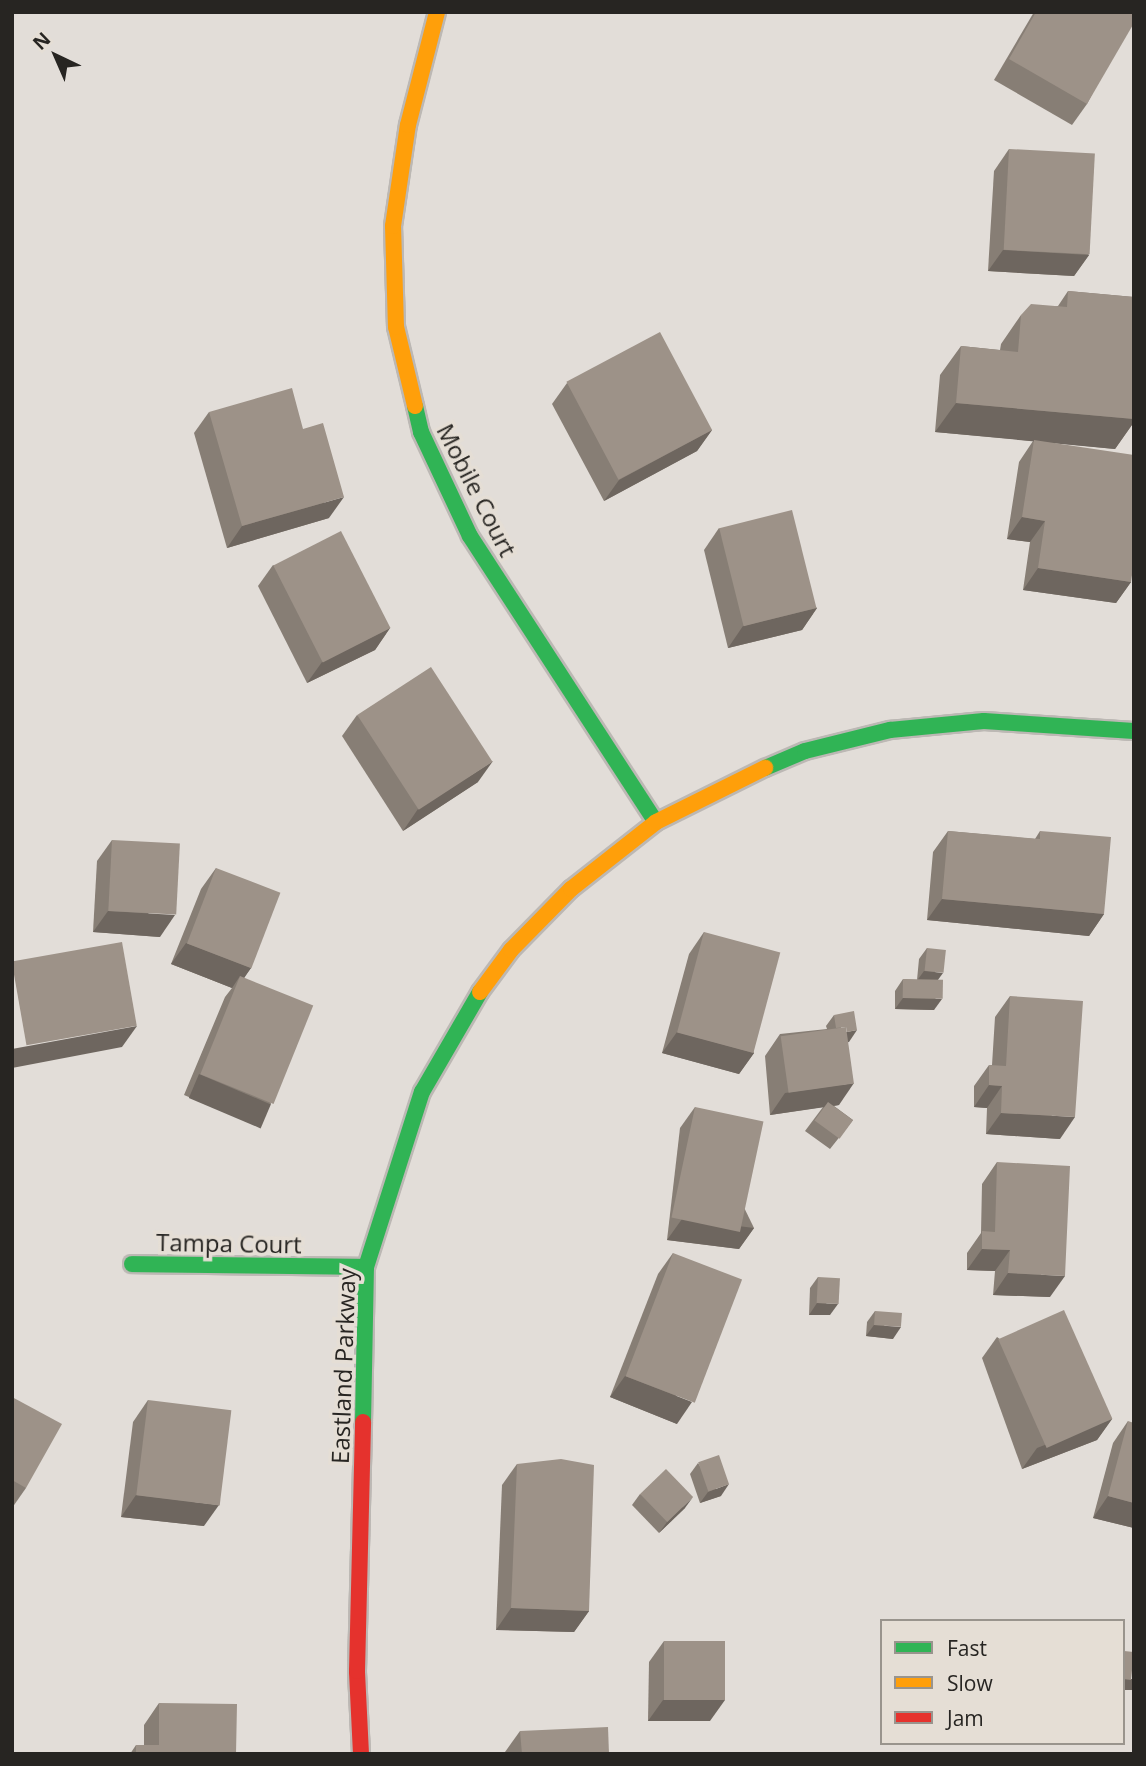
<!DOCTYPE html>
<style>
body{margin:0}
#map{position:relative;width:1146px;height:1766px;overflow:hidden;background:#e2ddd8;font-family:"Open Sans",sans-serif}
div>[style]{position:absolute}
.roads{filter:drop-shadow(2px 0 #bcb8b4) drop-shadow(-2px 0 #bcb8b4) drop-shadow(0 2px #bcb8b4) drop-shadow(0 -2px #bcb8b4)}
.fast>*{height:16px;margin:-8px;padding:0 8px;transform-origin:8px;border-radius:8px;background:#30b455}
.slow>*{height:16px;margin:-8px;padding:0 8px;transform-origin:8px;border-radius:8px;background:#ff9f0a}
.jam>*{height:16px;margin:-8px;padding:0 8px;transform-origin:8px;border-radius:8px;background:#e5322d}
.wall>*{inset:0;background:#877e75}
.shaded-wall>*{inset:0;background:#6e665f;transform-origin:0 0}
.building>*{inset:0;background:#9d9288;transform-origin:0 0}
span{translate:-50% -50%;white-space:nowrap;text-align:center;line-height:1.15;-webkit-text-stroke:7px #e5ded5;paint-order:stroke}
.street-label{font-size:24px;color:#272522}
.frame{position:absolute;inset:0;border:14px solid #272522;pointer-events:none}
.legend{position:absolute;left:880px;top:1619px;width:245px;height:126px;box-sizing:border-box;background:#e5ded5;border:2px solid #99948d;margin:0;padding:9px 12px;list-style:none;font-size:21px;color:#272522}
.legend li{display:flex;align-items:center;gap:14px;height:35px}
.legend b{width:35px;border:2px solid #99948d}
.north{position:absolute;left:21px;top:21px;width:70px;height:70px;-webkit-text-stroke:5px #e5ded5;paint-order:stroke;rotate:316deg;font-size:19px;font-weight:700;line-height:28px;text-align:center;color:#272522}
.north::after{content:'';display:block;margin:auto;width:24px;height:32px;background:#272522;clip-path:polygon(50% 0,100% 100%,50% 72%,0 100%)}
</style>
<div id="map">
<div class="roads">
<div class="fast">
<div style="left:415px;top:406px;width:27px;rotate:77deg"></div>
<div style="left:421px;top:432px;width:115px;rotate:64.8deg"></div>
<div style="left:470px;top:536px;width:341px;rotate:57deg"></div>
<div style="left:765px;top:768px;width:43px;rotate:-23deg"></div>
<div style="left:805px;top:751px;width:88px;rotate:-13.9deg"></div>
<div style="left:890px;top:730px;width:94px;rotate:-5.5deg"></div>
<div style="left:984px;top:721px;width:150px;rotate:3.8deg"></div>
<div style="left:132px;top:1264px;width:234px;rotate:0.7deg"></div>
<div style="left:363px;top:1422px;width:155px;rotate:-88.9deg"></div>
<div style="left:366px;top:1267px;width:184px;rotate:-72.3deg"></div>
<div style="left:422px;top:1092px;width:116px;rotate:-59.9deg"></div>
</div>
<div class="slow">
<div style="left:415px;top:406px;width:81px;rotate:-103.5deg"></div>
<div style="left:396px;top:327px;width:101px;rotate:-91.7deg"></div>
<div style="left:393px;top:226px;width:102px;rotate:-81.6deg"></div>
<div style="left:408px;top:125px;width:117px;rotate:-75.6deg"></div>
<div style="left:480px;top:992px;width:52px;rotate:-53.6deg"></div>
<div style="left:511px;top:950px;width:86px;rotate:-45.5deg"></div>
<div style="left:571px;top:889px;width:108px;rotate:-38.2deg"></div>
<div style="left:656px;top:822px;width:122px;rotate:-26.4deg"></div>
</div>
<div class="jam">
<div style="left:361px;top:1754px;width:83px;rotate:-92.8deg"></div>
<div style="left:357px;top:1671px;width:249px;rotate:-88.6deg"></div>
</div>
</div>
<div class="wall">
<div style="clip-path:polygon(1034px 12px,1134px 12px,1087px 104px,1072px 125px,994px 80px)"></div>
<div style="clip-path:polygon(1009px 149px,1089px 255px,1074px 276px,988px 271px,994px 171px)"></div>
<div style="clip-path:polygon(1068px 291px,1134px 297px,1134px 422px,1115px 449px,1055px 443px,1131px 582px,1116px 603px,1023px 590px,1030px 542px,1007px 539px,1019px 462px,1033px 441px,935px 432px,940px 375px,961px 346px,1000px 350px,1001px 344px,1021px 315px,1058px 306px)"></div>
<div style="clip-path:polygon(567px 383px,712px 430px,697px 451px,604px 501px,552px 404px)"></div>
<div style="clip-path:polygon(209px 412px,303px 429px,329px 518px,227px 548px,194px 433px)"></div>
<div style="clip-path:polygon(719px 528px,817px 608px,802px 630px,728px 648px,704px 550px)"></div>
<div style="clip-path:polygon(273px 565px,390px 628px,375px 650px,307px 683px,258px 586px)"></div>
<div style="clip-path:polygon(357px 715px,478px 782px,403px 831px,342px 736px)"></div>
<div style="clip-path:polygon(948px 831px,1035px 839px,1040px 831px,1104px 914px,1089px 936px,927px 920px,933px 852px)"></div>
<div style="clip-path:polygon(112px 840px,160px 937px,93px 932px,97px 861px)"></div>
<div style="clip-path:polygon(216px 868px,251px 968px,244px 977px,271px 1104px,256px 1125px,184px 1095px,225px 997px,232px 988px,171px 964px,201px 889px)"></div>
<div style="clip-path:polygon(704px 932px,754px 1053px,739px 1074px,662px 1053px,689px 954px)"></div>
<div style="clip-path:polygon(927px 948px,938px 980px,934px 1010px,895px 1009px,895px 991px,903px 979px,917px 980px,919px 959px)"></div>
<div style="clip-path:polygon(1010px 996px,1060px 1139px,986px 1134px,987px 1108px,974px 1107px,974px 1086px,989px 1065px,992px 1065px,995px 1017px)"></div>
<div style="clip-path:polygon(834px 1015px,849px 1042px,848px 1042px,839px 1105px,834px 1106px,853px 1120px,830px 1149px,805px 1131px,823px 1107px,770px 1115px,765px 1056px,780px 1034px,827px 1029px,826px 1026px)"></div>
<div style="clip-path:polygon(695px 1107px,754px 1228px,739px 1249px,667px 1240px,680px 1128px)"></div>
<div style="clip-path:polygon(997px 1162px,1050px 1297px,993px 1295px,995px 1271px,967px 1270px,967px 1253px,981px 1233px,982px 1184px)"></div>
<div style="clip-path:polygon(673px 1253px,677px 1424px,610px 1397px,658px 1274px)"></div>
<div style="clip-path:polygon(818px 1277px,830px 1315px,809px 1315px,810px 1288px)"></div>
<div style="clip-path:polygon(875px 1311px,893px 1339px,866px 1336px,867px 1322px)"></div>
<div style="clip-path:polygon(997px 1337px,1112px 1419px,1097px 1440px,1022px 1469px,982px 1358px)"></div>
<div style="clip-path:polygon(12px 1397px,26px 1488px,12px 1508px)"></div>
<div style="clip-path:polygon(148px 1400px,204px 1526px,121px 1517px,133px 1422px)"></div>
<div style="clip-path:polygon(1128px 1421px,1134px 1528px,1093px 1518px,1113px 1443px)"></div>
<div style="clip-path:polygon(698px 1463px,721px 1496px,700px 1503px,690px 1474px)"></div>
<div style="clip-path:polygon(517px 1464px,589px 1611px,574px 1632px,496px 1630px,502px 1485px)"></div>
<div style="clip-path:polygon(640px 1494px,685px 1508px,659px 1533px,632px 1505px)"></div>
<div style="clip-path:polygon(664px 1641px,710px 1721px,648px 1721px,649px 1662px)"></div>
<div style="clip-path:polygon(159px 1703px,236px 1754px,130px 1754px,136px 1745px,144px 1745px,144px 1725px)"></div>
<div style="clip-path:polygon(520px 1731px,609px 1754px,505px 1754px,505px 1752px)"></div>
</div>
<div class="shaded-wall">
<div style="clip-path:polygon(1003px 250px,1089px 255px,1074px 276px,988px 271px)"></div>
<div style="clip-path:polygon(956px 403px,1134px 419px,1134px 422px,1115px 449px,935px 432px)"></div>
<div style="clip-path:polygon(712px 430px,697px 451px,604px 501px,619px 480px)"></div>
<div style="clip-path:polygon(344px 497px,329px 518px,227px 548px,242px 526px)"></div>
<div style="clip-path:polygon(1022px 517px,1045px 521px,1030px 542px,1007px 539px)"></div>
<div style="clip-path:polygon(1038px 568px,1131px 582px,1116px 603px,1023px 590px)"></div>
<div style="clip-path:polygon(817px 608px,802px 630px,728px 648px,743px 626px)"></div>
<div style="clip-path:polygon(390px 628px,375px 650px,307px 683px,322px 662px)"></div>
<div style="clip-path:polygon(493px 761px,478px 782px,403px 831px,418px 809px)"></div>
<div style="clip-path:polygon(942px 899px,1104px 914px,1089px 936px,927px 920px)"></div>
<div style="clip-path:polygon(108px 911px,175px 915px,160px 937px,93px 932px)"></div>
<div style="clip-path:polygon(186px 943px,251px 968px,236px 990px,240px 976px,232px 988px,171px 964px)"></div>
<div style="clip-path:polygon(924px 971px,943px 973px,935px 984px,916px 982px)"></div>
<div style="clip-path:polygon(903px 998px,942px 999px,934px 1010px,895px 1009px)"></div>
<div style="clip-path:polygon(137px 1026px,122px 1047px,12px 1068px,12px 1049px)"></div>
<div style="clip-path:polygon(857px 1030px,849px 1042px,829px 1045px,837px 1034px)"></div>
<div style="clip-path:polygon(677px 1032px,754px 1053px,739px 1074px,662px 1053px)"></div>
<div style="left:199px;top:1074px;width:78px;height:26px;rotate:23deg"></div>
<div style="clip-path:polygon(854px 1083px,839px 1105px,770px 1115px,785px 1093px)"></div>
<div style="clip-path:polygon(989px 1085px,1002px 1086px,987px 1108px,974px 1107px)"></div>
<div style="clip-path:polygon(1001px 1113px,1075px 1117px,1060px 1139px,986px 1134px)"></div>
<div style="clip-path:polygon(682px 1219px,754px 1228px,739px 1249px,667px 1240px)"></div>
<div style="clip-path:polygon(982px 1249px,1010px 1250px,995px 1271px,967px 1270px)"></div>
<div style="clip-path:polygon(1008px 1273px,1065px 1276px,1050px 1297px,993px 1295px)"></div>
<div style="clip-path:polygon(817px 1303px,838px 1304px,830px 1315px,809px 1315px)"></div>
<div style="clip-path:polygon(874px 1325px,901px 1327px,893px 1339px,866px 1336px)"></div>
<div style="clip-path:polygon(625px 1376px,692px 1402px,677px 1424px,610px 1397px)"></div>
<div style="clip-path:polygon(1112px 1419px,1097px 1440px,1022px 1469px,1037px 1448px)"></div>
<div style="clip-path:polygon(729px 1484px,721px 1496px,700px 1503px,708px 1492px)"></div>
<div style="clip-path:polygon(136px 1495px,219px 1505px,204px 1526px,121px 1517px)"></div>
<div style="clip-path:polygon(1108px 1496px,1134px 1503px,1134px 1528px,1093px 1518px)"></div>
<div style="clip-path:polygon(693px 1497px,685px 1508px,659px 1533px,667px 1522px)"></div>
<div style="clip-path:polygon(511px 1608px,589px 1611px,574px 1632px,496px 1630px)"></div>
<div style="left:1123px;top:1679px;width:11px;height:11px"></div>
<div style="clip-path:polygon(663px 1700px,725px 1700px,710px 1721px,648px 1721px)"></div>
</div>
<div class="building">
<div style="clip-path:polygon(1036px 12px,1134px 12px,1134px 23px,1087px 104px,1009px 59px)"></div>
<div style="left:1009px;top:149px;width:86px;height:101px;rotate:3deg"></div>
<div style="clip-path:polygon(1068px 291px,1134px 297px,1134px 419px,956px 403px,961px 346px,1018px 352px,1021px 315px,1031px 304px,1067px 307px)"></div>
<div style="left:660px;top:332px;width:111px;height:106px;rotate:62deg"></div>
<div style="clip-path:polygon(292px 388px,303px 429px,323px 423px,344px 497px,242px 526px,209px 412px)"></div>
<div style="clip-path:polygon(1034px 440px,1134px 455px,1134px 561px,1131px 582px,1038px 568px,1045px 521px,1022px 517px)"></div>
<div style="left:792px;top:510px;width:101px;height:75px;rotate:76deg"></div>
<div style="left:341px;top:531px;width:109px;height:76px;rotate:63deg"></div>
<div style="left:431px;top:667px;width:113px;height:88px;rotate:57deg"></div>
<div style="clip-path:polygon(948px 831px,1040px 839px,1040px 831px,1111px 837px,1104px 914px,942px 899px)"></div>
<div style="left:112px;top:840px;width:68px;height:71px;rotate:3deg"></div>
<div style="left:216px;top:868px;width:69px;height:81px;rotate:21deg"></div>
<div style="left:704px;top:932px;width:79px;height:104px;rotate:15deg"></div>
<div style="left:122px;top:942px;width:85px;height:112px;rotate:80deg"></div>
<div style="left:927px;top:948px;width:19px;height:23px;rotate:6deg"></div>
<div style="left:240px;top:976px;width:79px;height:106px;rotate:22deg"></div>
<div style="left:903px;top:979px;width:40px;height:19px;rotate:1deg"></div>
<div style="clip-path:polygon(1010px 996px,1083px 1001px,1075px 1117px,1001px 1113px,1002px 1086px,989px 1085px,989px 1065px,1006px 1066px)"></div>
<div style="clip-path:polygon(854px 1011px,857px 1030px,847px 1032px,846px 1027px,836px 1028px,834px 1015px)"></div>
<div style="left:846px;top:1027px;width:57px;height:66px;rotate:82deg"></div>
<div style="left:828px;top:1102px;width:31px;height:23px;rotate:36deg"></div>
<div style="left:695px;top:1107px;width:70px;height:113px;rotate:12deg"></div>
<div style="clip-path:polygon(997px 1162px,1070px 1166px,1065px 1276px,1008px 1273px,1010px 1250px,982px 1249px,982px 1231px,995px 1232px)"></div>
<div style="left:673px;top:1253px;width:74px;height:132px;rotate:21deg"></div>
<div style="left:818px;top:1277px;width:22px;height:26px;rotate:3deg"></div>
<div style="left:1064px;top:1310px;width:119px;height:72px;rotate:66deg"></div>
<div style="left:875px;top:1311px;width:27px;height:14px;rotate:4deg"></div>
<div style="clip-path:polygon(12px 1397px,62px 1424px,26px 1488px,12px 1480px)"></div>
<div style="left:148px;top:1400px;width:84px;height:96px;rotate:7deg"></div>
<div style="clip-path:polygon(1128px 1421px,1134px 1423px,1134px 1503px,1108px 1496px)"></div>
<div style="left:719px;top:1455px;width:31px;height:22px;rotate:71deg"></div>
<div style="clip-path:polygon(561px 1459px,594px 1465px,589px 1611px,511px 1608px,517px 1464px)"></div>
<div style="left:666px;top:1469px;width:39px;height:36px;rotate:46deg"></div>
<div style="left:664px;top:1641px;width:61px;height:59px"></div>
<div style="left:1124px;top:1651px;width:10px;height:28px;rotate:6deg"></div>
<div style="clip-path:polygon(159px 1703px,237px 1704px,236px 1754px,136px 1754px,136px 1745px,159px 1745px)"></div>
<div style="clip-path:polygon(608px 1727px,609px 1754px,522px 1754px,520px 1731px)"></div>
</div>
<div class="street-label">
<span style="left:477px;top:490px;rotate:63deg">Mobile Court</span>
<span style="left:229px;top:1243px;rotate:1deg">Tampa Court</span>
<span style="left:343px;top:1366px;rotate:-88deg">Eastland Parkway</span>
</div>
<div class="frame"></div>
<ul class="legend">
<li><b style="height:9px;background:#30b455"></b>Fast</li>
<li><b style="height:9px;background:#ff9f0a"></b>Slow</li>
<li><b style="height:9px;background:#e5322d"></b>Jam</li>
</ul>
<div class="north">N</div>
</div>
